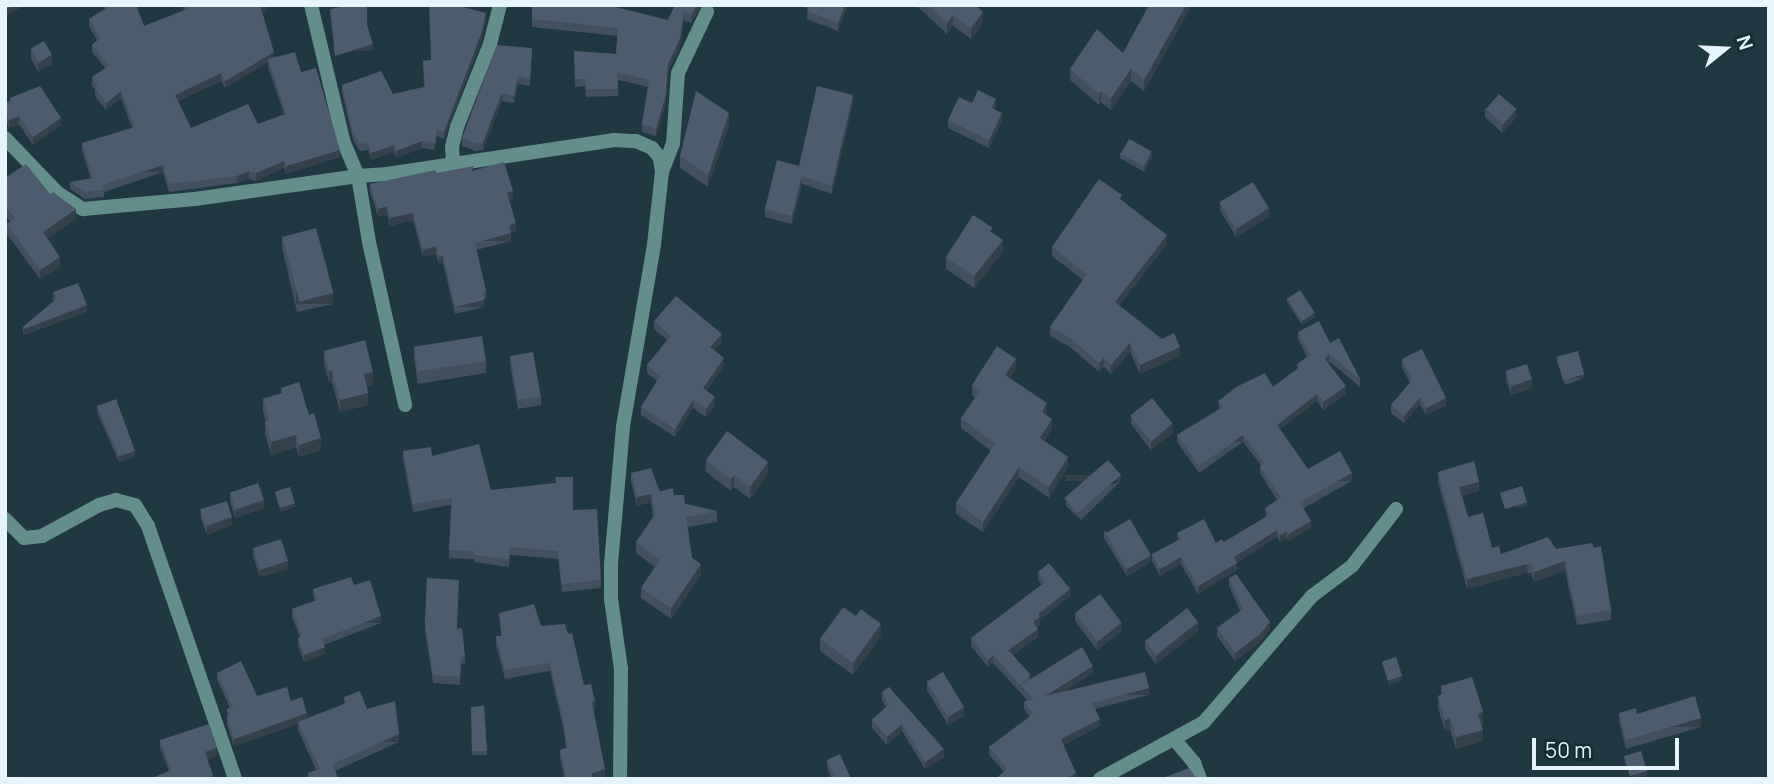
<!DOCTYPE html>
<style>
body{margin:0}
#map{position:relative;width:1774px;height:784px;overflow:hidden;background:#1f3841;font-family:Manrope,sans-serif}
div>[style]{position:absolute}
.street>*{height:14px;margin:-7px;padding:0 7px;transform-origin:7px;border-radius:7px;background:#628f8c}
.wall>*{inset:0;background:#414f5f}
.shaded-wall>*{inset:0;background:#35404d;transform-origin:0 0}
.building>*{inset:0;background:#4c5c6e;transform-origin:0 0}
span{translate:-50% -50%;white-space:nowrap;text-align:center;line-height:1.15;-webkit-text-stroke:6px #142e36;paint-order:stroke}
.frame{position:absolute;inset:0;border:7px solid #e6f5fb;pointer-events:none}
.north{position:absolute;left:1690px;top:14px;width:70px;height:70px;-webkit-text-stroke:5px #142e36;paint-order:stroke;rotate:72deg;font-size:19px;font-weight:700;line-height:28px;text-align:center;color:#e6f5fb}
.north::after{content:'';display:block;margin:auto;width:24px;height:32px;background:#e6f5fb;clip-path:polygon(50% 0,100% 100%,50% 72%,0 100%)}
.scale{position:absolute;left:1532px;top:738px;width:147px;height:32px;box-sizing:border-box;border:4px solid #e6f5fb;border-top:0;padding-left:9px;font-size:21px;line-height:24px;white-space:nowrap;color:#e6f5fb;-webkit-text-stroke:5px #142e36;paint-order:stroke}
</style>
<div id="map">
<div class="street">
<div style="left:311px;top:5px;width:142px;rotate:76.6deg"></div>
<div style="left:344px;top:143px;width:36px;rotate:67deg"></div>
<div style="left:358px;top:176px;width:29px;rotate:-4deg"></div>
<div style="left:387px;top:174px;width:230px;rotate:-8.5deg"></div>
<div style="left:614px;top:140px;width:22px;rotate:3deg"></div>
<div style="left:636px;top:141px;width:17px;rotate:24deg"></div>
<div style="left:652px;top:148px;width:13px;rotate:51deg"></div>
<div style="left:660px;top:158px;width:14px;rotate:82deg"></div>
<div style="left:662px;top:172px;width:73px;rotate:96.3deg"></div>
<div style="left:654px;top:245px;width:185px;rotate:99.7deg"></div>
<div style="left:623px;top:427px;width:139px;rotate:95deg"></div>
<div style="left:611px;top:565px;width:34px;rotate:90deg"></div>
<div style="left:611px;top:599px;width:71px;rotate:81.9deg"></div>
<div style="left:621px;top:669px;width:110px;rotate:90.5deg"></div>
<div style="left:5px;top:138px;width:76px;rotate:46.1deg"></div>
<div style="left:58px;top:193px;width:30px;rotate:33deg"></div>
<div style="left:83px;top:209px;width:112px;rotate:-5.1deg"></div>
<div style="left:195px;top:199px;width:165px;rotate:-8deg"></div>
<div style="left:358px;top:176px;width:67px;rotate:80.5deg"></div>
<div style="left:369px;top:242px;width:167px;rotate:77.5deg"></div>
<div style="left:453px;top:164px;width:17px;rotate:-93deg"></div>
<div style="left:452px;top:147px;width:21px;rotate:-76deg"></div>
<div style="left:457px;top:127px;width:89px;rotate:-68.3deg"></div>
<div style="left:490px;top:44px;width:40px;rotate:-75.6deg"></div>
<div style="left:662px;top:172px;width:30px;rotate:-69deg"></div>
<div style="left:673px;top:144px;width:71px;rotate:-86deg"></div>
<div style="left:678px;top:73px;width:68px;rotate:-64.6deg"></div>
<div style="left:5px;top:519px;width:27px;rotate:45deg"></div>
<div style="left:24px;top:538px;width:18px;rotate:-6deg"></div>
<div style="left:42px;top:536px;width:65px;rotate:-28.5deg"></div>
<div style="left:99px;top:505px;width:18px;rotate:-16deg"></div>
<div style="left:116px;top:500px;width:20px;rotate:15deg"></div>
<div style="left:135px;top:505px;width:25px;rotate:58deg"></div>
<div style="left:148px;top:526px;width:268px;rotate:71deg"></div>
<div style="left:1175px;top:740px;width:30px;rotate:50deg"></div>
<div style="left:1194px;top:763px;width:17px;rotate:69deg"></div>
<div style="left:1100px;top:779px;width:119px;rotate:-28.7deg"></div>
<div style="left:1204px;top:722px;width:166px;rotate:-49.4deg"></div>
<div style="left:1312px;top:596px;width:50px;rotate:-36.9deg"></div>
<div style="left:1352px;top:566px;width:72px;rotate:-52.3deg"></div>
</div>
<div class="wall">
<div style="clip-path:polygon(evenodd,103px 5px,136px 5px,144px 26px,184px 10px,182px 5px,267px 5px,267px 10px,262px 11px,274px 58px,301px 72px,340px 157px,286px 174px,284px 168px,256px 181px,249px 179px,237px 183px,169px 192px,163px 172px,104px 192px,104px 197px,85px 199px,70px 189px,70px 182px,91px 179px,82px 151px,82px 143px,132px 128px,121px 98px,106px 110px,95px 96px,95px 90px,92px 85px,92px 77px,105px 68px,92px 52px,92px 45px,97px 41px,89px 26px,89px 19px,105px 9px,103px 5px,268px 62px,268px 67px,284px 114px,258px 124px,191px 128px,178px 101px,221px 81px,225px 88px,268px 62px)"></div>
<div style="clip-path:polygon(532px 5px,668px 20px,675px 5px,702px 5px,691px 23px,684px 20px,680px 46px,668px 72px,666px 102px,656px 136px,642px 132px,642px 124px,648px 87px,618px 80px,618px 96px,586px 97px,585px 86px,575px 87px,574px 51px,616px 54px,618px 36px,532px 27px)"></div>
<div style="clip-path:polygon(804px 5px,848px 5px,838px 31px,807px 19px,808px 8px,804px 7px)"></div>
<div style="clip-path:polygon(916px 5px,975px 5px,983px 23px,971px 39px,953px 26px,947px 34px)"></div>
<div style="clip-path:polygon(1190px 5px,1190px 8px,1144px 91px,1131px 81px,1111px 110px,1101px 102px,1099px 105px,1070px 80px,1070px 69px,1123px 53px)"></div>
<div style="clip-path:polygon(486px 20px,481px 41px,444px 139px,437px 136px,434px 150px,422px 148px,396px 158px,394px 152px,371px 160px,368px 150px,360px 151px,353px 140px,342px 92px,342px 85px,393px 94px,424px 87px,423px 61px,431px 60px)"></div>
<div style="clip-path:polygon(532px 48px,530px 86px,518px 84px,514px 103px,502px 101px,483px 150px,476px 151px,462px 146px,462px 138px)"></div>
<div style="clip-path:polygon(31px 49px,52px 64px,38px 72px,31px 58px)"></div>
<div style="clip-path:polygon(10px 98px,61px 125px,33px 145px,19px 124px,9px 128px,5px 118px,5px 103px,10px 101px)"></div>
<div style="clip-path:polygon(853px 103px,832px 194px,802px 184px,792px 224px,765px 217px,765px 209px,799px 166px)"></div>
<div style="clip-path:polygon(972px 103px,996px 108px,995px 110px,1002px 121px,989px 148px,948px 128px,948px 120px)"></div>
<div style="clip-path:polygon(1485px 108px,1516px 118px,1502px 133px,1485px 117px)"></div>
<div style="clip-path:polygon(729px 125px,708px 187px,680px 168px,680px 156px)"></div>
<div style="clip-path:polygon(1120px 153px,1152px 157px,1144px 172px,1120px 158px)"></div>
<div style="clip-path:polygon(474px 171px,513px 199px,509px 200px,516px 231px,511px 232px,511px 241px,476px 250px,486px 291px,486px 298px,483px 299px,484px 307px,455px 314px,443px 263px,439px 264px,436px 254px,423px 257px,413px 220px,390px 226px,387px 214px,378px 217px,370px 191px,370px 184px,436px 173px)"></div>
<div style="clip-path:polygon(5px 178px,50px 194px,76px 219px,47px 239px,60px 267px,40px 279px,7px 234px,7px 224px,10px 222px,5px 214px)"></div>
<div style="clip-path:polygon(1122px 200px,1167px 244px,1119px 305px,1180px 356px,1140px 374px,1130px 352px,1111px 374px,1104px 367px,1099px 372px,1070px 347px,1050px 336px,1050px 327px,1083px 280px,1052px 256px,1052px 247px)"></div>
<div style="clip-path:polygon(1220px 202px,1269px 217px,1236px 237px,1220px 210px)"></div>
<div style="clip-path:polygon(993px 233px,1003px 252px,974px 288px,946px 269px,946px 257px)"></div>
<div style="clip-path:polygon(282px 236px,333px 304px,297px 312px,282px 248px)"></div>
<div style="clip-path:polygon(53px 292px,87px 312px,24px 335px,23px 333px,23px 327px,54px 301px,53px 299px)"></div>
<div style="clip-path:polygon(1287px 298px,1315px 317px,1302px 325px,1287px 302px)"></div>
<div style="clip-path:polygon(654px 321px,722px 342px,714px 350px,724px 366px,706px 391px,715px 405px,706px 417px,693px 408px,675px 437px,641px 415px,641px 407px,657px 381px,647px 373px,647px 365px,667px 340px,654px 329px)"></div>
<div style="clip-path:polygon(1298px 332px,1330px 343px,1360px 379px,1360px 387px,1329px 361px,1328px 363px,1346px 394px,1323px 410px,1317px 401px,1280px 429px,1308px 469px,1352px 481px,1304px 508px,1311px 528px,1288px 541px,1287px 538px,1280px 542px,1277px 537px,1237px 563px,1237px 570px,1198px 594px,1181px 564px,1160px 576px,1152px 561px,1152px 554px,1178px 540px,1177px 533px,1216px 543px,1224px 542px,1266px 517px,1265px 508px,1277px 500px,1260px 473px,1260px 466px,1261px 465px,1243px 442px,1199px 473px,1177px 442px,1177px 435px,1219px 409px,1218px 401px,1273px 387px,1297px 369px,1297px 364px,1307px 357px,1298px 339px)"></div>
<div style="clip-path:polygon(414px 346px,486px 361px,486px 373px,418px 384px,414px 359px)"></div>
<div style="clip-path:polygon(324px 351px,373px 384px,367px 386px,368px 405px,340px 412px,332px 382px,329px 383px,324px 363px)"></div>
<div style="clip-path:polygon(510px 355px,541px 396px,541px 405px,518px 409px,510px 364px)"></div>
<div style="clip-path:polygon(1557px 358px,1584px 378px,1565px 385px,1557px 362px)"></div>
<div style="clip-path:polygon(1402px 359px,1446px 405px,1426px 415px,1420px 404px,1404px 423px,1391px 413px,1391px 405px,1410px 383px,1402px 367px)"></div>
<div style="clip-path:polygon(1016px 369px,1010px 378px,1047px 414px,1046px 415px,1052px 429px,1044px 441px,1068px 467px,1049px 498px,1019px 477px,983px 532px,956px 514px,956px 503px,991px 451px,961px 428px,961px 418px,975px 398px,972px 395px,972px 385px)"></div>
<div style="clip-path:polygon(1506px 372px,1532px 388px,1511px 395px,1506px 380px)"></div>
<div style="clip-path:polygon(281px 388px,321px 450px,299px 457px,296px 447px,271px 455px,265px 434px,265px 422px,266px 422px,263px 411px,263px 399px,281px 393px)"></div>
<div style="clip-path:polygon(97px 406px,135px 457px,119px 462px,97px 412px)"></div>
<div style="clip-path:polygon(1131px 416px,1173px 433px,1151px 450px,1131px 424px)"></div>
<div style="clip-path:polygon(403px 451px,432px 456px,491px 490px,556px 483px,573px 510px,601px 580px,601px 588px,562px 592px,558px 559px,510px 555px,509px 567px,474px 562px,474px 559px,449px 558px,451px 505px,413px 512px,403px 459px)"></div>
<div style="clip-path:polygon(706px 460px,768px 474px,750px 499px,734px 487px,731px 491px,706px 472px)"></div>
<div style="clip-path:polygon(1438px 472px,1479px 491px,1462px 496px,1468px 517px,1492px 548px,1501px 554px,1556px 549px,1611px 610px,1611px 620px,1577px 625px,1565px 571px,1534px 582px,1531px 573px,1527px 573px,1467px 589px,1438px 482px)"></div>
<div style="clip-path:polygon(631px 473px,660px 492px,674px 495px,685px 504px,717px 511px,717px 522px,688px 527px,692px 558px,701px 575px,671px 619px,641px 598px,641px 588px,655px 567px,636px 553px,636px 542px,653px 517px,651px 502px,637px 506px,631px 481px)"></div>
<div style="clip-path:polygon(1121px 481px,1081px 520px,1066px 506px,1066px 500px)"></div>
<div style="clip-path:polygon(230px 493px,264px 508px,235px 518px,230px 501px)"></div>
<div style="clip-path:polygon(201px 511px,232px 525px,207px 535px,201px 519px)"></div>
<div style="clip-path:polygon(1104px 530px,1151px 562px,1127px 576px,1104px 538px)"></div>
<div style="clip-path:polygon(253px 547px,288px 569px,260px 577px,253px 556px)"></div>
<div style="clip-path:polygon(1038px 572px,1070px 596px,1040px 620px,1040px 625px,1037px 627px,1038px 637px,1013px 655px,1031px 679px,1093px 673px,1064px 692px,1149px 695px,1095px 709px,1100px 726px,1063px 745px,1076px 779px,1004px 772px,989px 755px,989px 747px,1030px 717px,1024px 709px,1024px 702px,1028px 701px,993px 663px,988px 667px,971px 646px,971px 638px,1042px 585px,1038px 580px)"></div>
<div style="clip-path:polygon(427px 578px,458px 629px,465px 656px,465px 663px,461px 664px,460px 685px,433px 683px,425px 630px)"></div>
<div style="clip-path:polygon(1229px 578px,1270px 630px,1259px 643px,1235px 661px,1217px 636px,1217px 628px,1240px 611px,1229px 586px)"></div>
<div style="clip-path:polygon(354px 585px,381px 623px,324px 645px,325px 654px,304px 662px,298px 645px,298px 638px,300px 637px,292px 617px,292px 609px,315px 601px,313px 596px,313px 589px)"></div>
<div style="clip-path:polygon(499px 613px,541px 626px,584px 685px,595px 709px,593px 710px,605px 778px,601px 779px,565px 779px,560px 758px,560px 750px,566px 748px,564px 732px,550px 671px,505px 679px,496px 645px,496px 636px,501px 636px)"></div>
<div style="clip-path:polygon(1075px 613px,1122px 631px,1097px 650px,1075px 621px)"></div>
<div style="clip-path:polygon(856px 616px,881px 636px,853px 675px,820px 651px,820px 639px)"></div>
<div style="clip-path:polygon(1198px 631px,1156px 664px,1145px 649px,1145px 641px)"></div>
<div style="clip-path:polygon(217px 673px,257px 696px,291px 701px,307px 718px,344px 704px,344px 697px,367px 709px,399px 742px,335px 771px,338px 779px,308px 779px,308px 773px,316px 770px,298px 730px,298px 724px,234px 746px,227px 725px,227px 709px,230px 708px,217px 680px)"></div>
<div style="clip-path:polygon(927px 682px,964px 716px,948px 725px,927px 690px)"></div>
<div style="clip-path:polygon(1441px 686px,1483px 724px,1481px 724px,1483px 741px,1456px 749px,1450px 730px,1445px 731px,1438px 708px,1438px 696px,1441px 695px)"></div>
<div style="clip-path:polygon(882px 692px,944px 757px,925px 769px,902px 731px,887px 745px,872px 728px,872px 720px,886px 707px,882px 700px)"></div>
<div style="clip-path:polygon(484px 706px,487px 755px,472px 755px,471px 707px)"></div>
<div style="clip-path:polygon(1619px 713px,1637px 714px,1701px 727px,1626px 749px,1619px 721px)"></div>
<div style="clip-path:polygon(160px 740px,217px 756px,207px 759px,213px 779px,169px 771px,160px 748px)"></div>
<div style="clip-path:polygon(827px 760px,851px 779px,831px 778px,827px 768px)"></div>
</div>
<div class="shaded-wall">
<div style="clip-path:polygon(14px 5px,25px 5px,7px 16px,7px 9px)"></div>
<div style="clip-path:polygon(259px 5px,267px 5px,267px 10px,259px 12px)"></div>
<div style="clip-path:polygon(697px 5px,702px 5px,691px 23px,691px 15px)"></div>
<div style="clip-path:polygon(845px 5px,848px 5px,838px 31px,838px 23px)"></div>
<div style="clip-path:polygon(1186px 5px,1190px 5px,1190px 8px,1144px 91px,1144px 80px)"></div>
<div style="clip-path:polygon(684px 12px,684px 20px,680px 46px,668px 72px,666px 102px,656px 136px,656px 129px,668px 64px)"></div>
<div style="clip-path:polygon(983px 12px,983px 23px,971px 39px,971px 28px)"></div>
<div style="clip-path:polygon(486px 13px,486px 20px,481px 41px,444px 139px,444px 132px)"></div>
<div style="clip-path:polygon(953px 15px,953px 26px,947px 34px,947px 23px)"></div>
<div style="left:373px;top:44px;width:7px;height:40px;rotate:90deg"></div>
<div style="clip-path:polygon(274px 52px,274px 59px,268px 59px,268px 62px,225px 88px,225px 81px)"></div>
<div style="clip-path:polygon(52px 55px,52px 64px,38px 72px,38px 63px)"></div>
<div style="clip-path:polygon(1131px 69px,1131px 81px,1111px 110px,1111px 98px)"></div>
<div style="clip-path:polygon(221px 73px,221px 81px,175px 102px,175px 95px)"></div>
<div style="clip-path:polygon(518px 76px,518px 84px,514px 103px,514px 96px)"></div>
<div style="clip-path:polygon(121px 91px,121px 98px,106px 110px,106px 103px)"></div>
<div style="clip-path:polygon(1101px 91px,1101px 102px,1099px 105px,1099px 94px)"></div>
<div style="clip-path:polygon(502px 93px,502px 101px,483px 150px,483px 142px)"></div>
<div style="clip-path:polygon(853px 95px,853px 103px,832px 194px,832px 186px)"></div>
<div style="clip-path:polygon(996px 99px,996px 108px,992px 116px,992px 108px)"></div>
<div style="clip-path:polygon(1516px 109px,1516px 118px,1502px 133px,1502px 125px)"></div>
<div style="clip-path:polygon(729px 113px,729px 125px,708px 187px,708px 175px)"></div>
<div style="clip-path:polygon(1002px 113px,1002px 121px,989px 148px,989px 140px)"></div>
<div style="clip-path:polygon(19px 116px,19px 124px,9px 128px,9px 120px)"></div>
<div style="clip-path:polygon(61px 118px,61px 125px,33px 145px,33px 137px)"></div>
<div style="clip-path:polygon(422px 141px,422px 148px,396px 158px,396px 151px)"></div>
<div style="clip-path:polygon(394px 145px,394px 152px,371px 160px,371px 153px)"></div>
<div style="clip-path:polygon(340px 150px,340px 157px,286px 174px,286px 166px)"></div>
<div style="clip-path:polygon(1152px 152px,1152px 157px,1144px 172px,1144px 167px)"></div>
<div style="clip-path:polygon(284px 161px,284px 168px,256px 181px,256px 173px)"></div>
<div style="left:163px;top:165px;width:7px;height:63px;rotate:90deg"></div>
<div style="clip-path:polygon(249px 171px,249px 179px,237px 183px,237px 176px)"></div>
<div style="clip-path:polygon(802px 176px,802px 184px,792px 224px,792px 216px)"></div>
<div style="clip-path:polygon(513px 191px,513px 199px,507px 200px,507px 193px)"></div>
<div style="clip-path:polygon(387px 206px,387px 214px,378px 217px,378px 209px)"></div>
<div style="clip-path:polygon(76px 209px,76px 219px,43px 242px,43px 232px)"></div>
<div style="clip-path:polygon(1269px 209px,1269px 217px,1236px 237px,1236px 229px)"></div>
<div style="clip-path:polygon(413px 213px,413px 220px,390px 226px,390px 218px)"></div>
<div style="clip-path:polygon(516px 223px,516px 231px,509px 232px,509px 225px)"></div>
<div style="left:511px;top:233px;width:8px;height:37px;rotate:90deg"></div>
<div style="clip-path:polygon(1167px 235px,1167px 244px,1115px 311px,1115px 302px)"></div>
<div style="clip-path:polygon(1003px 240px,1003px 252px,974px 288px,974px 276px)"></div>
<div style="clip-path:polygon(436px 246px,436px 254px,423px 257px,423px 250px)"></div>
<div style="clip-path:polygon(443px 256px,443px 263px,439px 264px,439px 257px)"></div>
<div style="clip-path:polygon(60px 257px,60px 267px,40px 279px,40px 270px)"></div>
<div style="left:333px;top:293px;width:11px;height:37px;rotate:90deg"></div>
<div style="left:484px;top:300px;width:7px;height:30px;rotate:90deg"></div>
<div style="clip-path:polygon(87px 305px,87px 312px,24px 335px,24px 329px)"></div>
<div style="clip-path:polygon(1315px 313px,1315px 317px,1302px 325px,1302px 321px)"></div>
<div style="clip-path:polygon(722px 334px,722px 342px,710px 355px,710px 347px)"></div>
<div style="clip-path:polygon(1130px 343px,1130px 352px,1111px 374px,1111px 365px)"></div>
<div style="clip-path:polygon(1180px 347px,1180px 356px,1140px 374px,1140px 365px)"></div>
<div style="clip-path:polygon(1329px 354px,1329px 361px,1325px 366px,1325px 359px)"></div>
<div style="clip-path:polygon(724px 358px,724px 366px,703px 396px,703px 388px)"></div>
<div style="clip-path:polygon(1104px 358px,1104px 367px,1099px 372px,1099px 363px)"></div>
<div style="clip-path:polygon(1016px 359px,1016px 369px,1005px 386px,1005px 375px)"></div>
<div style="clip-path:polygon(332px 370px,332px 382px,329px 383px,329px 371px)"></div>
<div style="clip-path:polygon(373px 372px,373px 384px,364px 387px,364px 374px)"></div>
<div style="left:1584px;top:374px;width:4px;height:20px;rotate:90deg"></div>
<div style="clip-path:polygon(1532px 379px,1532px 388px,1511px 395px,1511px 387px)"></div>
<div style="clip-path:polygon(1346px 386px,1346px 394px,1323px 410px,1323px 402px)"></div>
<div style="clip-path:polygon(368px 393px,368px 405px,340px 412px,340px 400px)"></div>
<div style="clip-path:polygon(1317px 394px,1317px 401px,1277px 432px,1277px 425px)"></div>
<div style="clip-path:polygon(715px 397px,715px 405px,706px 417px,706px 409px)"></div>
<div style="clip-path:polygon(1420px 397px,1420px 404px,1404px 423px,1404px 416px)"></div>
<div style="clip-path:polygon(1446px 398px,1446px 405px,1426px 415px,1426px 408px)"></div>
<div style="clip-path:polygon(693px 400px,693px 408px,675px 437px,675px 429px)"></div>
<div style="clip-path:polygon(1047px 403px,1047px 414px,1042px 422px,1042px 412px)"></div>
<div style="clip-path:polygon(1052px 419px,1052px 429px,1040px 448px,1040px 438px)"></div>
<div style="clip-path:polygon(1173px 424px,1173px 433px,1151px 450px,1151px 442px)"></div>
<div style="clip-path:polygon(296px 435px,296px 447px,271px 455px,271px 442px)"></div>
<div style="left:1243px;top:435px;width:7px;height:54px;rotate:90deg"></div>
<div style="clip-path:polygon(321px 438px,321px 450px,299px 457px,299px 445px)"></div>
<div style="clip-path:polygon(135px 451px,135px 457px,119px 462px,119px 456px)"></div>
<div style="clip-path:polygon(1068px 457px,1068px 467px,1049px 498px,1049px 487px)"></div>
<div style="clip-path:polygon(768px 462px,768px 474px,750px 499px,750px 487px)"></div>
<div style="clip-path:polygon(1019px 467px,1019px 477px,983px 532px,983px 522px)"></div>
<div style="left:1352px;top:473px;width:8px;height:60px;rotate:90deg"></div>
<div style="clip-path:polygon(734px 475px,734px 487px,731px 491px,731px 479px)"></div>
<div style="left:1121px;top:475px;width:6px;height:56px;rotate:90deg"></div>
<div style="clip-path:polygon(1479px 482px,1479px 491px,1459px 497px,1459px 487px)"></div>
<div style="clip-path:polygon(651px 494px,651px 502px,637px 506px,637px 497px)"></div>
<div style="clip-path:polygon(264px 500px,264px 508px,235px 518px,235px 509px)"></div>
<div style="left:1527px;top:502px;width:5px;height:23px;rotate:90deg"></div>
<div style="clip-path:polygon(295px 503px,295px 507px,280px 512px,280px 507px)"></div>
<div style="clip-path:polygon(232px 517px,232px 525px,207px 535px,207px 526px)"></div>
<div style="clip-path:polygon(1311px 521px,1311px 528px,1288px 541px,1288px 534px)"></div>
<div style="clip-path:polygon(1277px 530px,1277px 537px,1234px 565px,1234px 557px)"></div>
<div style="clip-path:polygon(1287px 531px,1287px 538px,1280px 542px,1280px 535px)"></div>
<div style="clip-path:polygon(1151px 555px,1151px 562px,1127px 576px,1127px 569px)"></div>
<div style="clip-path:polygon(1181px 557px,1181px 564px,1160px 576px,1160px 569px)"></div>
<div style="clip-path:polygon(288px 561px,288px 569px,260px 577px,260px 569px)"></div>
<div style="clip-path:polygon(1565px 561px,1565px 571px,1534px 582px,1534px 572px)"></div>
<div style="clip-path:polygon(1237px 563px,1237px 570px,1198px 594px,1198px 586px)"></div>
<div style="clip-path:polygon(701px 564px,701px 575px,671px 619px,671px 608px)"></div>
<div style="clip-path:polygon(1527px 564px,1527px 573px,1467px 589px,1467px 579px)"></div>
<div style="clip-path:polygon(1070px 589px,1070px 596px,1040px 620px,1040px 625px,1033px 630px,1033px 622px,1038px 614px)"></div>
<div style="left:381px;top:616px;width:7px;height:63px;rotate:90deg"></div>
<div style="clip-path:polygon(1198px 622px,1198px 631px,1156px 664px,1156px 656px)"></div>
<div style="clip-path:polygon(1270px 622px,1270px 630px,1259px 643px,1235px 661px,1235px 653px)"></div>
<div style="clip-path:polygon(1122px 623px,1122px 631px,1097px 650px,1097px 642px)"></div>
<div style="clip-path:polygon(881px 624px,881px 636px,853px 675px,853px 663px)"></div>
<div style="clip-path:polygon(1038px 629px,1038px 637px,1008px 658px,1008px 650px)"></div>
<div style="clip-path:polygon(325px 647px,325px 654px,304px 662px,304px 655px)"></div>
<div style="clip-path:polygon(993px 655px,993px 663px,988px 667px,988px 660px)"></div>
<div style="clip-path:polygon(1093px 666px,1093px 673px,1045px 704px,1045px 696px)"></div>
<div style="clip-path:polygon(1402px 676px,1402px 681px,1388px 685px,1388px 681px)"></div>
<div style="left:1149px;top:688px;width:7px;height:59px;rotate:90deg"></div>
<div style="clip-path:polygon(595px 701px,595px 709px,592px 710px,592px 702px)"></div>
<div style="clip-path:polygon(964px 707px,964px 716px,948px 725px,948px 717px)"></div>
<div style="clip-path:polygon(1483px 712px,1483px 724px,1478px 725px,1478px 714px)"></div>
<div style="clip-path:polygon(307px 713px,307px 721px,298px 722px,298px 724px,234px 746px,234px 739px)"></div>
<div style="clip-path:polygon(1450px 718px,1450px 730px,1445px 731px,1445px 720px)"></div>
<div style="left:1701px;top:718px;width:9px;height:78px;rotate:90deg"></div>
<div style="clip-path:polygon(1100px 719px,1100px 726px,1061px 747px,1061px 739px)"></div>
<div style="clip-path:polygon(902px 724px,902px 731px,887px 745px,887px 737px)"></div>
<div style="clip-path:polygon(1483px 730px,1483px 741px,1456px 749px,1456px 737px)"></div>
<div style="left:399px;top:734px;width:8px;height:72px;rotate:90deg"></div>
<div style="clip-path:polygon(217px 748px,217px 756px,205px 760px,205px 752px)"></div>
<div style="clip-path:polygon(944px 749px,944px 757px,925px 769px,925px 762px)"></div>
<div style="clip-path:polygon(605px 769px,605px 778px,592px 779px,592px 773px)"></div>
<div style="clip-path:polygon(1647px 771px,1647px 775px,1636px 779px,1630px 779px,1630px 777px)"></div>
<div style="clip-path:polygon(1076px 773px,1076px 779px,1066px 779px)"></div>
</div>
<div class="building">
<div style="clip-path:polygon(5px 5px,14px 5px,7px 9px)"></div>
<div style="clip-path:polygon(106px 5px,136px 5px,144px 26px,188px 9px,186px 5px,260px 5px,274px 52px,225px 81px,221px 73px,175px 95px,191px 128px,248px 104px,258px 124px,286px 114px,268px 59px,295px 52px,301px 72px,316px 68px,340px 150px,286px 166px,284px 161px,256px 173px,249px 171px,237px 176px,169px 184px,163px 165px,103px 185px,104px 190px,85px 192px,70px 182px,93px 178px,82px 143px,135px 127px,121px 91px,106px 103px,95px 88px,98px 86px,92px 77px,109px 66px,92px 45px,100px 38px,89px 19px,107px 8px)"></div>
<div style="clip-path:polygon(351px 5px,367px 5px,367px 25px,373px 44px,335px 56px,330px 9px)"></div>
<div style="clip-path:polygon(429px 5px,455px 5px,486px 13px,481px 34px,444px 132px,437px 129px,434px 143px,422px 141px,396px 151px,394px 145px,371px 153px,368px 143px,360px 144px,353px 133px,342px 85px,381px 71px,393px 94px,425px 87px,423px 61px,431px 60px)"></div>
<div style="clip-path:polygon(532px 5px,607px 5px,668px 20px,675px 5px,697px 5px,691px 15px,684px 12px,680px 39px,668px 64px,666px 94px,656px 129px,642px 124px,649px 80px,617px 72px,618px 89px,586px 89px,585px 79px,575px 79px,574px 51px,616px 54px,618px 28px,532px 19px)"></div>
<div style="clip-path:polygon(809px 5px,845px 5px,838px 23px,807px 11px)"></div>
<div style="clip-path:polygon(928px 5px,975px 5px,983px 12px,971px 28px,953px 15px,947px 23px)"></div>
<div style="clip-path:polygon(1149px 5px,1186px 5px,1144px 80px,1131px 69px,1111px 98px,1101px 91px,1099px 94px,1070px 69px,1097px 29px,1123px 53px)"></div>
<div style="left:44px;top:41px;width:16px;height:15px;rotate:60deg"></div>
<div style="clip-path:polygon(497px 45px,532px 48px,530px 79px,518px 76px,514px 96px,502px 93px,483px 142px,476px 144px,462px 138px)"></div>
<div style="clip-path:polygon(40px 86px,61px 118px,33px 137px,19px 116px,9px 120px,5px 110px,5px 103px,11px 101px,10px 98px)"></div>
<div style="clip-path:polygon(817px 86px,853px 95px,832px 186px,802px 176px,792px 216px,765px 209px,777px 160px,799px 166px)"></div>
<div style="clip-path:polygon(978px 90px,996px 99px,992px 108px,1002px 113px,989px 140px,948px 120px,959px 97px,972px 103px)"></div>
<div style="clip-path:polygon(696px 91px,729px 113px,708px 175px,680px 156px)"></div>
<div style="left:1499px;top:94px;width:23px;height:20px;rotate:41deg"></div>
<div style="left:1129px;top:139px;width:26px;height:17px;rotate:29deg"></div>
<div style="clip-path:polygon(504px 162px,513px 191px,507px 193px,516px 223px,509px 225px,511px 233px,475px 243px,486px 291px,483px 291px,484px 300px,455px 307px,443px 256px,439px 257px,436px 246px,423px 250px,413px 213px,390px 218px,387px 206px,378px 209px,370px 184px,436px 170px,436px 173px,474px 166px,472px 171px)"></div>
<div style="clip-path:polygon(26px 164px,50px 194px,53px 192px,76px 209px,43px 232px,60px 257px,40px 270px,7px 224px,15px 218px,5px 205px,5px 178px)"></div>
<div style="clip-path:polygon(1099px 179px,1122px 195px,1120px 199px,1167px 235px,1115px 302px,1162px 339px,1174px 333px,1180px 347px,1140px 365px,1130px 343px,1111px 365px,1104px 358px,1099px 363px,1070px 338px,1050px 327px,1087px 274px,1052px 247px)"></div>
<div style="left:1253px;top:182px;width:31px;height:39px;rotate:59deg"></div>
<div style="clip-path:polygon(973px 215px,993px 228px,990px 231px,1003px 240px,974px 276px,946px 257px)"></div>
<div style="left:316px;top:228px;width:67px;height:35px;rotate:75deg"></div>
<div style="clip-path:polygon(78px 283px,87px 305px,24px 329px,23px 327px,57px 298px,53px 292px)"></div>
<div style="left:1300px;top:290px;width:27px;height:15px;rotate:57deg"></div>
<div style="clip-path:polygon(676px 296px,722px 334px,710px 347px,724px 358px,703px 388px,715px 397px,706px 409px,693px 400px,675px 429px,641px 407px,660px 376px,647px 365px,671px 336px,654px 321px)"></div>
<div style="clip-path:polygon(1319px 321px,1330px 343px,1339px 338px,1360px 379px,1329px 354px,1325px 359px,1346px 386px,1323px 402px,1317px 394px,1277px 425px,1308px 469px,1340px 451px,1352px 473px,1300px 502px,1311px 521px,1288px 534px,1287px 531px,1280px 535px,1277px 530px,1234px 557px,1237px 563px,1198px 586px,1181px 557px,1160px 569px,1152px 554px,1181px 539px,1177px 533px,1204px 519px,1216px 543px,1222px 539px,1224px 542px,1269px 515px,1265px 508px,1281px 498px,1260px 466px,1264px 463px,1243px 435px,1199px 466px,1177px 435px,1223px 407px,1218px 401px,1238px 386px,1265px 373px,1273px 387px,1300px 367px,1297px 364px,1310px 355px,1298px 332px)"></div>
<div style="left:482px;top:336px;width:25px;height:69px;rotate:81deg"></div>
<div style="clip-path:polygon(365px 340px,373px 372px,364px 374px,368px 393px,340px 400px,332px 370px,329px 371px,324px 351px)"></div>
<div style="clip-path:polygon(997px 346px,1016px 359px,1005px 375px,1047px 403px,1042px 412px,1052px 419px,1040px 438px,1068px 457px,1049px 487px,1019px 467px,983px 522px,956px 503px,995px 444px,961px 418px,980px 391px,972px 385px)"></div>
<div style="clip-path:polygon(1422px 349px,1446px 398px,1426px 408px,1420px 397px,1404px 416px,1391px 405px,1412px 380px,1402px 359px)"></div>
<div style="left:1578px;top:351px;width:24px;height:22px;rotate:75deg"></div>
<div style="left:533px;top:352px;width:45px;height:23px;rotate:80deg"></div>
<div style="left:1527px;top:364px;width:16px;height:22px;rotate:72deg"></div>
<div style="clip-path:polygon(299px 382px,309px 415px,314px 413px,321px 438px,299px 445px,296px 435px,271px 442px,265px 422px,269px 420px,263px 399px,283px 393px,281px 388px)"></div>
<div style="left:1152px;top:398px;width:33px;height:28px;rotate:51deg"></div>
<div style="clip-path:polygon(116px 399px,135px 451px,119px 456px,97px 406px)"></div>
<div style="clip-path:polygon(727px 431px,768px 462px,750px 487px,734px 475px,731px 479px,706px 460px)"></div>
<div style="clip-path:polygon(479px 444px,491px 490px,556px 483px,555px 477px,573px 477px,573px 510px,597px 509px,601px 580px,562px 584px,558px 551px,510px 547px,509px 559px,474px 555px,474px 551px,449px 550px,452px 498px,413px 504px,403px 451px,431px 447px,432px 456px)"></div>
<div style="left:1108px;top:460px;width:20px;height:58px;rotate:49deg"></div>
<div style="clip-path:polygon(1474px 461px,1479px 482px,1459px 487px,1468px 517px,1483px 513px,1492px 548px,1499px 546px,1501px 554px,1548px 537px,1556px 549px,1592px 543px,1594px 548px,1601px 546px,1611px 610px,1577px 616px,1565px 561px,1534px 572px,1531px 564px,1527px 564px,1467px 579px,1438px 472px)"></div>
<div style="clip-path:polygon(651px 468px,660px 492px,637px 497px,631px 473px)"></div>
<div style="left:258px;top:483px;width:18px;height:30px;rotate:71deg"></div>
<div style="left:1522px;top:486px;width:17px;height:23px;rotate:73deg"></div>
<div style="left:290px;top:487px;width:17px;height:16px;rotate:73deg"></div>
<div style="clip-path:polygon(673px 488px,674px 495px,684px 495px,685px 504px,717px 511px,686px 517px,692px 558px,701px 564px,671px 608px,641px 588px,660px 560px,636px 542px,655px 515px,651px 494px)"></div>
<div style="left:227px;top:501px;width:17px;height:28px;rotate:73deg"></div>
<div style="left:1130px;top:519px;width:42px;height:28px;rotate:60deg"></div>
<div style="left:281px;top:539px;width:23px;height:29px;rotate:72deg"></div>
<div style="clip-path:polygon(1049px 563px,1070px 589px,1038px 614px,1040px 617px,1033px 622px,1038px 629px,1008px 650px,1031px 675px,1020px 685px,993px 655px,988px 660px,971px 638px,1045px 582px,1038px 572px)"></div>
<div style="clip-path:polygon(1236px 574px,1270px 622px,1259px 635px,1235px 653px,1217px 628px,1243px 609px,1229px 578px)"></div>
<div style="clip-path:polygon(351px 577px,354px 585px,370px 580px,381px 616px,322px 639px,325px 647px,304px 655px,298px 638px,302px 636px,292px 609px,317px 600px,313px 589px)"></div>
<div style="clip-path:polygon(427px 578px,459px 580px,457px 629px,462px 628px,465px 656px,461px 656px,460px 677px,433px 675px,425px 622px)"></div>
<div style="left:1100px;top:594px;width:36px;height:31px;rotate:53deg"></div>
<div style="clip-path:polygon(534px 604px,541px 626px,565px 624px,568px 634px,572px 633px,584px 685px,591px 684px,595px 701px,592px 702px,593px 708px,605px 769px,592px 773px,592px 779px,566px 779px,560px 750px,567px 748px,564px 724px,550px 663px,505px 670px,496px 636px,502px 636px,499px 613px)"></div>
<div style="clip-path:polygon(843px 607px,856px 616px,861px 609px,881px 624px,853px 663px,820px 639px)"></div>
<div style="left:1187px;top:608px;width:18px;height:53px;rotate:52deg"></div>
<div style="clip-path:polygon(1082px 647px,1093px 666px,1045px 696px,1145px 672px,1149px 688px,1092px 703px,1100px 719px,1061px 739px,1076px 773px,1066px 779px,995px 779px,1007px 769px,989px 747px,1033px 714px,1024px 702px,1033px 699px,1021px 685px)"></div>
<div style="left:1396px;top:657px;width:20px;height:15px;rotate:72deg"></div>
<div style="clip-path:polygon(241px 661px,257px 696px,287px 687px,291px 701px,302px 697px,307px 713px,234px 739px,227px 718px,230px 716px,227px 709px,233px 707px,217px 673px)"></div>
<div style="left:943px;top:672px;width:41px;height:19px;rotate:59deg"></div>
<div style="clip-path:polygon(1472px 677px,1483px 712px,1478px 714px,1483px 730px,1456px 737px,1450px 718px,1445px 720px,1438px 696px,1443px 694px,1441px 686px)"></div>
<div style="clip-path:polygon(889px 687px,944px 749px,925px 762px,902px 724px,887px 737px,872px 720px,889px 704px,882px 692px)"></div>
<div style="clip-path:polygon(360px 691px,367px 709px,395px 701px,399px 734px,333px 764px,338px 779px,310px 779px,308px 773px,320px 769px,298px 722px,347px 703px,344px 697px)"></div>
<div style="clip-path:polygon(1695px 696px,1701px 718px,1626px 740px,1619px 713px,1636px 708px,1637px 714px)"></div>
<div style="clip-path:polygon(484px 706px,487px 751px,472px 751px,471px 707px)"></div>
<div style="clip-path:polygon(209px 724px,217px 748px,205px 752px,213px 775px,204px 779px,150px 779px,171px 770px,160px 740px)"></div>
<div style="left:1641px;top:751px;width:21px;height:18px;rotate:73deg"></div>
<div style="clip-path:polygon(840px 754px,851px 779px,831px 779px,834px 776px,827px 760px)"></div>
<div style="clip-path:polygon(1189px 768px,1197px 779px,1160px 779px)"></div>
</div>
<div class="frame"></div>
<div class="north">N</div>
<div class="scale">50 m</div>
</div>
